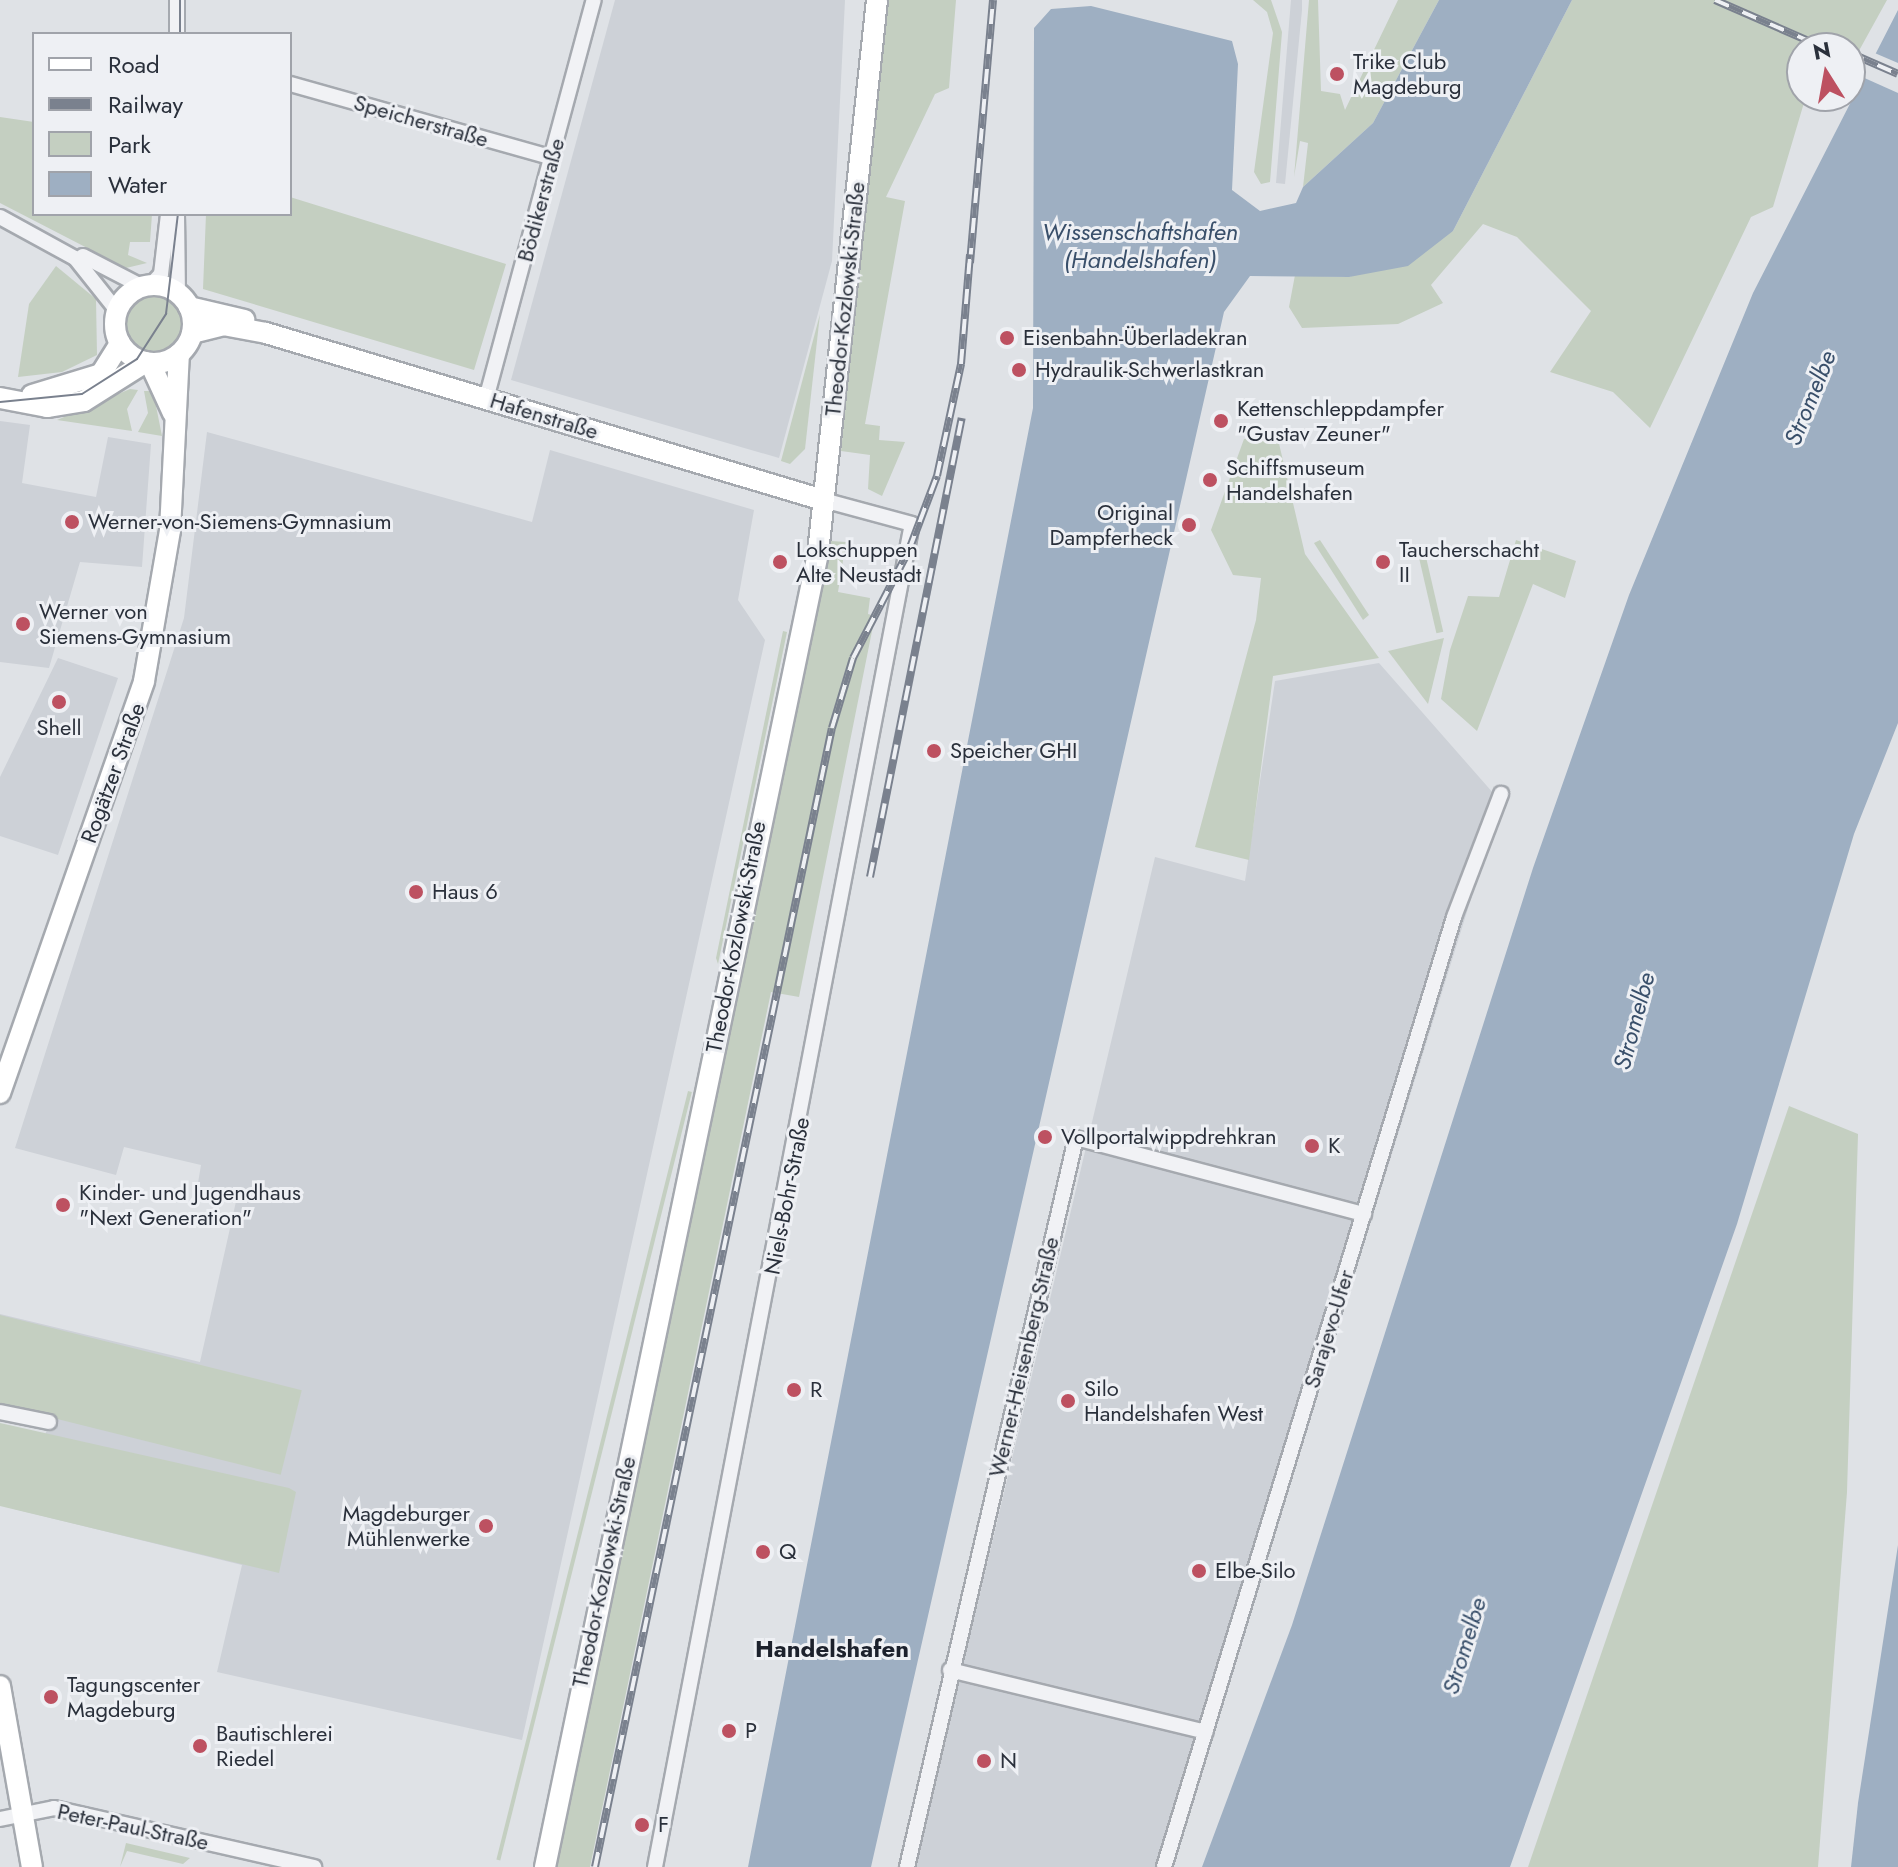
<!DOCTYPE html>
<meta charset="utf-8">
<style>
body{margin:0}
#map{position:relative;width:1898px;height:1867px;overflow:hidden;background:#dfe2e6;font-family:Jost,sans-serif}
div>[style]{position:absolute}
.built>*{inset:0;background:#cdd1d7}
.green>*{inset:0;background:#c4cfc1;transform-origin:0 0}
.round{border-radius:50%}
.water>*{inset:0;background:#9eafc2}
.pier>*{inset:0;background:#dfe2e6}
.roads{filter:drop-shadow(2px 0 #a5a9af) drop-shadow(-2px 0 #a5a9af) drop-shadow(0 2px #a5a9af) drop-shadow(0 -2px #a5a9af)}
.street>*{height:14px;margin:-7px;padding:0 7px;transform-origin:7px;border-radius:7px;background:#f1f2f5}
.secondary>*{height:20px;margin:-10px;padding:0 10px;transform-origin:10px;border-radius:10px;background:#fff}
.secondary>.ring{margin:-10px;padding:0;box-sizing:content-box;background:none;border:20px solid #fff;border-radius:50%}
.tram>*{height:2px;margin:-1px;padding:0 1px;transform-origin:1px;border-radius:1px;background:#7a818e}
.rail>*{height:8px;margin-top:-4px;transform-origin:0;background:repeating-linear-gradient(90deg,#eef0f4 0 15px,#7a818e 0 30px);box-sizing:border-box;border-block:2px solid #7a818e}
.dots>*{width:22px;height:22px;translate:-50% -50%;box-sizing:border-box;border:4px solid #eef0f4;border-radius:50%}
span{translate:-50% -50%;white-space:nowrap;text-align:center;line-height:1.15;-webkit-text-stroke:6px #eef0f4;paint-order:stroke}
.poi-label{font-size:22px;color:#2a303b}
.left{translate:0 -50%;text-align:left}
.right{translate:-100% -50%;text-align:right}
.street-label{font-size:22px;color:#2a303b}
.water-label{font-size:24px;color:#394f6a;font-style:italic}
.neighbourhood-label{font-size:24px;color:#1c212c;font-weight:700}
.legend{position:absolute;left:32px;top:32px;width:260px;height:184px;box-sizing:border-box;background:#eef0f4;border:2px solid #a0a3aa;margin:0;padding:10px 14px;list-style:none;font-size:24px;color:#2a303b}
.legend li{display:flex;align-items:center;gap:16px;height:40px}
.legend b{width:40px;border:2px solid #a0a3aa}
.north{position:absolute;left:1786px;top:32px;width:80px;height:80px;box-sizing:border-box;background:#eef0f4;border:2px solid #a0a3aa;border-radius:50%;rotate:349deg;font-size:22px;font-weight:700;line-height:32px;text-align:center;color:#2a303b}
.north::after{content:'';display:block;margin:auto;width:28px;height:36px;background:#bd5161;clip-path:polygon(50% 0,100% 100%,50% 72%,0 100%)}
</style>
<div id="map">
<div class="built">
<div style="clip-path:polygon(615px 0,845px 0,832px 261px,779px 458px,511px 380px)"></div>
<div style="clip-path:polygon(1291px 0,1302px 0,1302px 10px,1285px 184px,1276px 183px)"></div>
<div style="clip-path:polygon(0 421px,30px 425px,22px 483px,96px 497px,108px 437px,151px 444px,142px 567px,80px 562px,49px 668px,0 662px)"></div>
<div style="clip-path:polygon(207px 432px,532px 522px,550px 450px,754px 510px,738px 600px,765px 640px,522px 1740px,217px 1672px,242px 1565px,14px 1509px,54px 1413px,0 1352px,0 1314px,200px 1362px,237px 1197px,197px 1189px,201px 1165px,124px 1147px,116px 1175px,15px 1148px,184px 618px)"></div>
<div style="clip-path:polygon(58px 658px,118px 678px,58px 855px,0 836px,0 777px)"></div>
<div style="clip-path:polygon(1379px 663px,1501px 802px,1171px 1867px,915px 1867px,1155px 857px,1245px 881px,1275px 681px)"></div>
</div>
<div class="green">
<div style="clip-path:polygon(887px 0,956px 0,949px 88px,935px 94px,886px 197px,905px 201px,865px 424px,880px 426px,879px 440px,905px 442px,882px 496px,868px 489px,870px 455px,841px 451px)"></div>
<div style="clip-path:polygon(1253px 0,1271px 0,1282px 32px,1270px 182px,1261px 184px,1254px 172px,1273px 33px,1267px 12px)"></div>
<div style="clip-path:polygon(1309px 0,1318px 0,1321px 91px,1340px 94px,1345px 110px,1398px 0,1439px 0,1373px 123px,1303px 187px,1308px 143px,1300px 141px,1294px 177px)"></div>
<div style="clip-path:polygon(1572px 0,1887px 0,1850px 67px,1850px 48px,1802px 48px,1806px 96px,1773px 207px,1751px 217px,1650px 428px,1613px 392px,1550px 372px,1591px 311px,1517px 237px,1483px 224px,1431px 285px,1443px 303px,1398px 324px,1302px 328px,1289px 307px,1295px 275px,1349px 277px,1453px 231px)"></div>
<div style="clip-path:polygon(0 117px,34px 122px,34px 214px,152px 214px,150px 242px,130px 242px,128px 255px,147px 263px,126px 268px,0 203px)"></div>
<div style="clip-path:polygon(290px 197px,506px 264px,474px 370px,203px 289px,206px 214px,290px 214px)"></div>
<div style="clip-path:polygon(56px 266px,96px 299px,97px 355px,62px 372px,18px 377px,29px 304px)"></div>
<div class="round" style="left:124px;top:294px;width:62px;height:62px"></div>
<div style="clip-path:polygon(820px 314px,805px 449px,790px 464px,781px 461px)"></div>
<div style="clip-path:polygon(130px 389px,138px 390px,127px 409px,132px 431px,57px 420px)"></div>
<div style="clip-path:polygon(144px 391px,153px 391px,162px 436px,138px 432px,148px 413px)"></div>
<div style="clip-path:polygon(1277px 435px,1305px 554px,1379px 658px,1273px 676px,1249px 860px,1195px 847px,1256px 620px,1261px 578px,1233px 575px,1211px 530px,1244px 439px)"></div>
<div style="clip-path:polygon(1320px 540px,1369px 615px,1363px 620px,1314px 543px)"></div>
<div style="clip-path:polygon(1516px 540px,1576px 561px,1565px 598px,1533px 584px,1477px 731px,1441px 699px,1450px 650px,1468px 596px,1499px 597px)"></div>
<div style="clip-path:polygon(831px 541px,846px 542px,838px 592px,870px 598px,868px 614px,875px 616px,799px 997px,771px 992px,590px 1867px,556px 1867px)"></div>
<div style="left:1423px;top:544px;width:90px;height:7px;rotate:77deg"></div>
<div style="clip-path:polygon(783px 631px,787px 632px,718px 964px,716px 958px)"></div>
<div style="clip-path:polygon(1444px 638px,1428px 704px,1388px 651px)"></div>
<div style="left:688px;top:1091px;width:4px;height:792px;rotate:14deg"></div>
<div style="clip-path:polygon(1789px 1106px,1858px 1134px,1847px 1492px,1818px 1867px,1528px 1867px)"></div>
<div style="left:0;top:1315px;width:311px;height:87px;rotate:14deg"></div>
<div style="clip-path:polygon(0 1423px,289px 1488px,296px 1492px,279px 1573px,0 1506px)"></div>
<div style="clip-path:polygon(126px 1843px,190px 1858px,183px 1864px,127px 1851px,120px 1867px)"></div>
</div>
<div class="water">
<div style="clip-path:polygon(1439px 0,1572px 0,1453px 231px,1408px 266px,1349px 277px,1250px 276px,1224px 312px,871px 1867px,748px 1867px,1033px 408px,1034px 28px,1051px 9px,1091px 6px,1232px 41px,1238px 64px,1232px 190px,1260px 211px,1296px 203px,1303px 187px,1373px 123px)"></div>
<div style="clip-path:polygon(1898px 10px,1898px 723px,1854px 834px,1737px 1224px,1510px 1867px,1202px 1867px,1292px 1625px,1533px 868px,1629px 595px,1753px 293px)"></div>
<div style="clip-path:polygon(1898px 1545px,1898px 1867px,1851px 1867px,1858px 1803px)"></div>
</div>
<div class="pier">
<div style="clip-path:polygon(1870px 51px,1898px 63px,1898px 93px,1860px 76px)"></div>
</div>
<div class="roads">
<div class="street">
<div style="left:177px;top:34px;width:34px;rotate:-90deg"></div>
<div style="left:290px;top:84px;width:273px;rotate:15.7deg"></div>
<div style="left:177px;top:214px;width:80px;rotate:89.3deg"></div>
<div style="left:0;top:217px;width:85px;rotate:28.7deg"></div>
<div style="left:75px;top:258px;width:69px;rotate:51.5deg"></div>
<div style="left:83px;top:256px;width:68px;rotate:27.3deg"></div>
<div style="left:151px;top:285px;width:15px;rotate:-48deg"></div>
<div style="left:161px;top:274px;width:60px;rotate:-83.3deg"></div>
<div style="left:486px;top:399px;width:413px;rotate:-74.9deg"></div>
<div style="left:0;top:1412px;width:50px;rotate:11.5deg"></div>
<div style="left:950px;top:1670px;width:263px;rotate:13.6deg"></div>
<div style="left:0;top:1819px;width:55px;rotate:-11.5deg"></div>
<div style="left:54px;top:1808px;width:267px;rotate:12.8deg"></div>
<div style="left:655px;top:1867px;width:1367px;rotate:-79.17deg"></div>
<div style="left:912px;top:524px;width:92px;rotate:-164.9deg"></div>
<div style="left:907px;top:1867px;width:748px;rotate:-76.95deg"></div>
<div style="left:1076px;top:1138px;width:298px;rotate:14.8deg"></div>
<div style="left:1164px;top:1867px;width:993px;rotate:-73.02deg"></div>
<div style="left:1454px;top:917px;width:132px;rotate:-69.1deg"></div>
</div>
<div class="secondary">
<div class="ring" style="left:115px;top:285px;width:58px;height:58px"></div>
<div style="left:189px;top:307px;width:57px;rotate:13.1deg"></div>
<div style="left:192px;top:333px;width:32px;rotate:-14deg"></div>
<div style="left:223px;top:325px;width:44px;rotate:10.5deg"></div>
<div style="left:266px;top:333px;width:581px;rotate:16.69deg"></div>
<div style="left:150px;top:363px;width:55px;rotate:65.3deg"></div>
<div style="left:32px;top:395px;width:72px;rotate:-16.9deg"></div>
<div style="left:101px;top:374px;width:36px;rotate:-58deg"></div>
<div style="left:0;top:398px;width:48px;rotate:10.8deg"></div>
<div style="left:47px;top:407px;width:37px;rotate:-9deg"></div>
<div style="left:84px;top:401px;width:73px;rotate:-32.2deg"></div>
<div style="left:0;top:1093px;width:436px;rotate:-70.7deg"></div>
<div style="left:144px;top:681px;width:153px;rotate:-80.2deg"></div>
<div style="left:170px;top:530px;width:176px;rotate:-87.1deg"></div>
<div style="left:0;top:1686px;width:184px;rotate:80deg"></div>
<div style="left:545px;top:1867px;width:1342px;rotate:-78.26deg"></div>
<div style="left:818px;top:553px;width:556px;rotate:-83.91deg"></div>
</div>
</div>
<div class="tram">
<div style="left:180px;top:0;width:34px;rotate:90deg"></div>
<div style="left:0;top:402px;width:82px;rotate:-5.6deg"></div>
<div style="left:82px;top:394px;width:65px;rotate:-32.5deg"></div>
<div style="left:137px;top:359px;width:54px;rotate:-57.2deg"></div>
<div style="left:166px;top:314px;width:101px;rotate:-83.2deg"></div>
</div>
<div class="rail">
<div style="left:1715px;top:0;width:120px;rotate:23.6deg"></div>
<div style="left:1850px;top:53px;width:52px;rotate:23.6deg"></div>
<div style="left:970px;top:263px;width:264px;rotate:-85deg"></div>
<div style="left:870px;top:877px;width:468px;rotate:-78.7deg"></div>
<div style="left:595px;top:1867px;width:1163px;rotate:-78.25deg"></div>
<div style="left:832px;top:728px;width:73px;rotate:-73.3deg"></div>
<div style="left:853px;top:658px;width:122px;rotate:-62.6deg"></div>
<div style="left:909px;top:550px;width:79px;rotate:-69.3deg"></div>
<div style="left:937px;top:476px;width:115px;rotate:-77.9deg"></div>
<div style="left:961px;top:364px;width:110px;rotate:-85.3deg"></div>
</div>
<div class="dots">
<div style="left:1337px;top:74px;background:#bd5161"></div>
<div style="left:1007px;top:338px;background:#bd5161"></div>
<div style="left:1019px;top:370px;background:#bd5161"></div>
<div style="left:1221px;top:421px;background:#bd5161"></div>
<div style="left:1210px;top:480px;background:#bd5161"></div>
<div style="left:72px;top:522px;background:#bd5161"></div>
<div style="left:1189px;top:525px;background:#bd5161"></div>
<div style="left:780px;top:562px;background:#bd5161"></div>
<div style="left:1383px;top:562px;background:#bd5161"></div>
<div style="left:23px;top:624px;background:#bd5161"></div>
<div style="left:59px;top:702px;background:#bd5161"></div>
<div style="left:934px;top:751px;background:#bd5161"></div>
<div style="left:416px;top:892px;background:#bd5161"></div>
<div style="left:1045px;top:1137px;background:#bd5161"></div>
<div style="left:1312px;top:1146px;background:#bd5161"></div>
<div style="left:63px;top:1205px;background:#bd5161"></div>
<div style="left:794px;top:1390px;background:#bd5161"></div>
<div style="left:1068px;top:1401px;background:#bd5161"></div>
<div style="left:486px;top:1526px;background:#bd5161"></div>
<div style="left:763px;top:1552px;background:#bd5161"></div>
<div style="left:1199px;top:1571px;background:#bd5161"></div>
<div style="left:51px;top:1697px;background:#bd5161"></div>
<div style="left:729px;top:1731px;background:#bd5161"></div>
<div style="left:200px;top:1746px;background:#bd5161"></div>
<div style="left:984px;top:1761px;background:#bd5161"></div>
<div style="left:642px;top:1825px;background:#bd5161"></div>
</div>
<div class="poi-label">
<span class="left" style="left:1353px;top:74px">Trike Club<br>Magdeburg</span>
<span class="left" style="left:1023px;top:338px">Eisenbahn-Überladekran</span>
<span class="left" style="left:1035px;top:370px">Hydraulik-Schwerlastkran</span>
<span class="left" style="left:1237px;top:421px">Kettenschleppdampfer<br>"Gustav Zeuner"</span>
<span class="left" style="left:1226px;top:480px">Schiffsmuseum<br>Handelshafen</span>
<span class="right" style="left:1173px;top:525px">Original<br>Dampferheck</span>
<span class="left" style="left:88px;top:522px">Werner-von-Siemens-Gymnasium</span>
<span class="left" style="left:796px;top:562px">Lokschuppen<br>Alte Neustadt</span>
<span class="left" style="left:1399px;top:562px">Taucherschacht<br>II</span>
<span class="left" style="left:39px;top:624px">Werner von<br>Siemens-Gymnasium</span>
<span style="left:59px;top:728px">Shell</span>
<span class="left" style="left:950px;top:751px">Speicher GHI</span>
<span class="left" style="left:432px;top:892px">Haus 6</span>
<span class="left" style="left:1061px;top:1137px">Vollportalwippdrehkran</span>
<span class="left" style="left:1328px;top:1146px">K</span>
<span class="left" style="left:79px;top:1205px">Kinder- und Jugendhaus<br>"Next Generation"</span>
<span class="left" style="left:1084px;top:1401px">Silo<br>Handelshafen West</span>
<span class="left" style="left:810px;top:1390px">R</span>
<span class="right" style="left:470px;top:1526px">Magdeburger<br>Mühlenwerke</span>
<span class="left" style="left:779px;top:1552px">Q</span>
<span class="left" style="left:1215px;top:1571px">Elbe-Silo</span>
<span class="left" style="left:67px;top:1697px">Tagungscenter<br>Magdeburg</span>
<span class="left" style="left:745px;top:1731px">P</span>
<span class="left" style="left:216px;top:1746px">Bautischlerei<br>Riedel</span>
<span class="left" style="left:1000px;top:1761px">N</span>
<span class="left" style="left:658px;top:1825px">F</span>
</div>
<div class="street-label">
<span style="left:421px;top:121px;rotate:16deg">Speicherstraße</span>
<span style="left:541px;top:200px;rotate:-75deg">Bödikerstraße</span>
<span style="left:845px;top:299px;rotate:-84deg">Theodor-Kozlowski-Straße</span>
<span style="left:544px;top:416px;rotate:17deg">Hafenstraße</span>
<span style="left:113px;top:773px;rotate:-70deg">Rogätzer Straße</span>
<span style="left:736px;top:937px;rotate:-79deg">Theodor-Kozlowski-Straße</span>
<span style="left:787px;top:1196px;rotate:-79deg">Niels-Bohr-Straße</span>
<span style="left:1329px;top:1329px;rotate:-73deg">Sarajevo-Ufer</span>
<span style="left:1024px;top:1357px;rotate:-77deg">Werner-Heisenberg-Straße</span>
<span style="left:604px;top:1572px;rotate:-78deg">Theodor-Kozlowski-Straße</span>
<span style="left:133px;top:1827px;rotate:12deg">Peter-Paul-Straße</span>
</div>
<div class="water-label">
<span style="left:1140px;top:246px">Wissenschaftshafen<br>(Handelshafen)</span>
<span style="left:1810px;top:398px;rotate:-68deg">Stromelbe</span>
<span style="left:1634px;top:1021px;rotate:-75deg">Stromelbe</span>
<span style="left:1464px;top:1646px;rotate:-73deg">Stromelbe</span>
</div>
<div class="neighbourhood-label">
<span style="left:832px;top:1649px">Handelshafen</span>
</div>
<ul class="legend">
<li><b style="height:10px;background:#fff"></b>Road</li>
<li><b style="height:10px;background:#7a818e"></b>Railway</li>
<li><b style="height:22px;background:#c4cfc1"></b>Park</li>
<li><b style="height:22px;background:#9eafc2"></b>Water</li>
</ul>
<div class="north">N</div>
</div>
